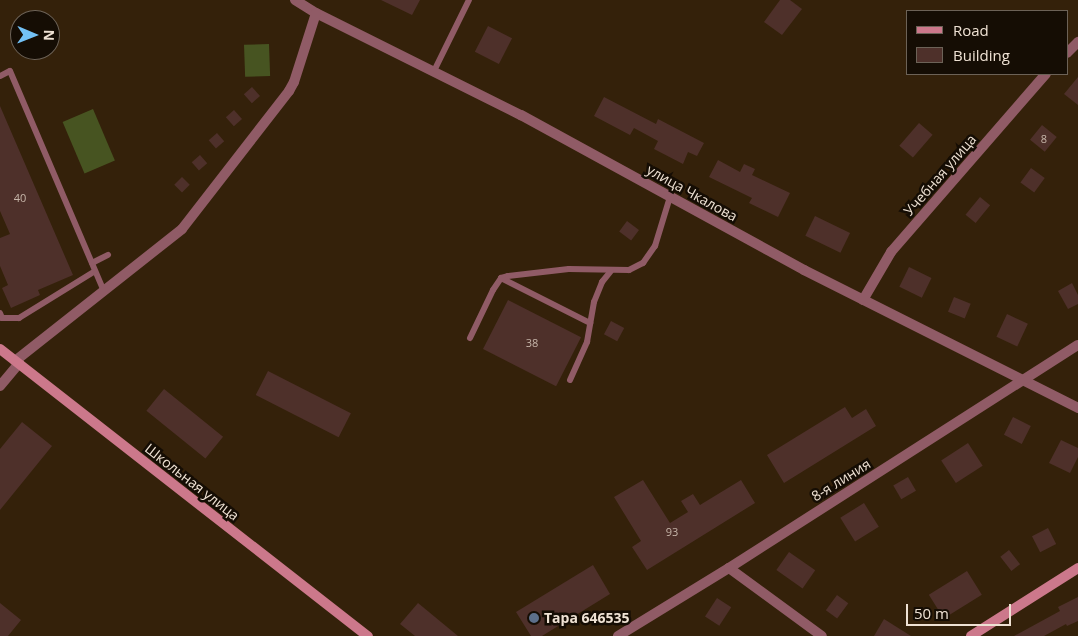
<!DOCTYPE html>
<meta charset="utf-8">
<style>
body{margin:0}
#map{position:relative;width:1078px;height:636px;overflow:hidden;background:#34210a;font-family:"Open Sans",sans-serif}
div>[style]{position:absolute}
.green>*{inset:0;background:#475421;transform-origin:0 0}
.building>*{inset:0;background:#4e302a;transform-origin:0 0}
.lane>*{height:6px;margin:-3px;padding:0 3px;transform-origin:3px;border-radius:3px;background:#905b66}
.street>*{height:10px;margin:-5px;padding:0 5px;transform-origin:5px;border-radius:5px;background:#905b66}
.secondary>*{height:10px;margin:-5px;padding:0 5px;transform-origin:5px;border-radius:5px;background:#cc788b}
.dots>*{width:14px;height:14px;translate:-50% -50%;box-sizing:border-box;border:2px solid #150d04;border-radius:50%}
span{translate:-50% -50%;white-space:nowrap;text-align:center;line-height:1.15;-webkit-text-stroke:5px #150d04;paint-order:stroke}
.number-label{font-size:11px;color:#c7b6aa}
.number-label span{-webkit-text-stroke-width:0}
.street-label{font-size:14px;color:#efe2d4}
.poi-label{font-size:14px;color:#efe2d4;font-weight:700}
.left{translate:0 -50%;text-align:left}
.legend{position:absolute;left:906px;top:10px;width:162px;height:65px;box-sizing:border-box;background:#150d04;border:1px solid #6c6257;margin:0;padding:6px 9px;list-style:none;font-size:15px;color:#efe2d4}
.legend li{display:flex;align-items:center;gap:10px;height:25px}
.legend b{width:25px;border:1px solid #6c6257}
.north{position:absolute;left:10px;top:10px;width:50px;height:50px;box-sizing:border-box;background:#150d04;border:1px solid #6c6257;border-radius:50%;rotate:91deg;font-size:14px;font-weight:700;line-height:20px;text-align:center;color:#efe2d4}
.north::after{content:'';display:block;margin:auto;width:18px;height:22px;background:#73c1f5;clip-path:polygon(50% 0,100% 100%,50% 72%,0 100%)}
.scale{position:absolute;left:906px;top:604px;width:105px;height:22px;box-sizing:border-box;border:2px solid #efe2d4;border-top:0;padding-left:6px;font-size:15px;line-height:18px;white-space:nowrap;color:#efe2d4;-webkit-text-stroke:4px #150d04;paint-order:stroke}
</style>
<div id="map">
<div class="green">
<div style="left:269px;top:44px;width:32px;height:25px;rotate:88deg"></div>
<div style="left:93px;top:109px;width:56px;height:33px;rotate:67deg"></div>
</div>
<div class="building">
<div style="clip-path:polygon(381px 0,420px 0,412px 15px)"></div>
<div style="clip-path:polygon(780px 0,790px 0,802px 9px,782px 35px,764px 22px)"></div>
<div style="left:488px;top:26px;width:27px;height:29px;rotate:27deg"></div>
<div style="clip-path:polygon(1078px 77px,1078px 105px,1064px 94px)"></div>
<div style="left:252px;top:87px;width:12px;height:11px;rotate:48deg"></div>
<div style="clip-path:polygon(604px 97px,656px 124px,658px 119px,704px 143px,697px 156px,688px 152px,683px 164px,654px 149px,658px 141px,634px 128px,630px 135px,594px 116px)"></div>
<div style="clip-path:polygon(0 106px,73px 275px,38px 290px,40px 295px,11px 308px,2px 288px,8px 285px,0 266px,0 238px,10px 234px,0 211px)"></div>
<div style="left:234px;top:110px;width:12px;height:11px;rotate:48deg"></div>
<div style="left:919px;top:123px;width:18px;height:30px;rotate:41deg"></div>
<div style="left:1042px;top:125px;width:19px;height:19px;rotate:39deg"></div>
<div style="left:217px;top:133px;width:11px;height:11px;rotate:49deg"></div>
<div style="left:200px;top:155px;width:11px;height:11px;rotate:49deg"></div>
<div style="clip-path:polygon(718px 160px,740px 172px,744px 164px,755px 169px,752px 175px,790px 193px,778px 217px,749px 203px,752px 198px,709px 177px)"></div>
<div style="left:1031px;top:168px;width:17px;height:18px;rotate:36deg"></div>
<div style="left:182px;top:177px;width:11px;height:11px;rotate:45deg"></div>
<div style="left:980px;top:197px;width:13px;height:23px;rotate:39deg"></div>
<div style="left:815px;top:216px;width:39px;height:22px;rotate:26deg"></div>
<div style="left:627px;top:221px;width:15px;height:13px;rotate:37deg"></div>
<div style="left:909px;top:267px;width:25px;height:22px;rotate:26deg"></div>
<div style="clip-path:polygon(1072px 283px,1078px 295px,1078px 304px,1068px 309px,1058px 291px)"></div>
<div style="left:954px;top:297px;width:18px;height:16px;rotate:22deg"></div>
<div style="left:508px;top:300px;width:82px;height:55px;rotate:27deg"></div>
<div style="left:1007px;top:314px;width:23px;height:25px;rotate:25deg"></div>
<div style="left:611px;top:321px;width:15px;height:15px;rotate:28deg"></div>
<div style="left:268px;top:371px;width:93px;height:27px;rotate:27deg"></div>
<div style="left:164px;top:389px;width:76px;height:28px;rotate:39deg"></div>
<div style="clip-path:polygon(845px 407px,852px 418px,866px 409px,876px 426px,784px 483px,767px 455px)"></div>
<div style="left:1013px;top:417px;width:20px;height:20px;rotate:27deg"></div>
<div style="clip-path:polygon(22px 422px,52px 446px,0 510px,0 449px)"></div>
<div style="clip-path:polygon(1061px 440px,1078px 448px,1078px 457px,1070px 473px,1049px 463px)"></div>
<div style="left:968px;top:443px;width:27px;height:32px;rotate:57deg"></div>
<div style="left:908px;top:477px;width:16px;height:17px;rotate:60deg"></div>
<div style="clip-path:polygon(643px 480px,670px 523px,688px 512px,681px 501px,693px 494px,700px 505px,741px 480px,755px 503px,647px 570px,632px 547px,641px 541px,614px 497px)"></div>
<div style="left:864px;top:503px;width:28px;height:28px;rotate:58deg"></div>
<div style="left:1048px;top:528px;width:18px;height:18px;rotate:63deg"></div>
<div style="left:1009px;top:550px;width:18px;height:11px;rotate:52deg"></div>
<div style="left:789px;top:552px;width:32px;height:22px;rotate:35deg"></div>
<div style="clip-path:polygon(593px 565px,610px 594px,542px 636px,531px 636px,516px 612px)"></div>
<div style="left:967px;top:571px;width:28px;height:45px;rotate:58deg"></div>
<div style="left:837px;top:595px;width:14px;height:19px;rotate:36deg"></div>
<div style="clip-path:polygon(1078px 597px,1078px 621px,1067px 626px,1066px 624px,1044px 636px,1014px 636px,1060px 611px,1058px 607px)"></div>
<div style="left:717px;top:598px;width:17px;height:22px;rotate:33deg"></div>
<div style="clip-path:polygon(0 603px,21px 620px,8px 636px,0 636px)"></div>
<div style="clip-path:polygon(418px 603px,458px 636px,415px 636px,400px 624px)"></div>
<div style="clip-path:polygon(884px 619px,911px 636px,874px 636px)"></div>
</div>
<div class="lane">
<div style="left:434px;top:71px;width:79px;rotate:-63.8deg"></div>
<div style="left:0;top:76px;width:11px;rotate:-27deg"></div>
<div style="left:10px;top:71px;width:239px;rotate:66.9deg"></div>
<div style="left:92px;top:263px;width:18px;rotate:-27deg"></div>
<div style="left:501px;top:278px;width:100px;rotate:26.8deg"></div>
<div style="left:0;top:313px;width:5px;rotate:68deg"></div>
<div style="left:2px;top:318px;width:17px"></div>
<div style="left:19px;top:318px;width:89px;rotate:-31.7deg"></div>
<div style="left:470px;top:338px;width:53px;rotate:-64.4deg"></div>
<div style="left:493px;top:290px;width:14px;rotate:-56deg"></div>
<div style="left:501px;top:278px;width:7px;rotate:-16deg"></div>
<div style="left:508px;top:276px;width:61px;rotate:-6.5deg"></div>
<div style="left:569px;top:269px;width:60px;rotate:1deg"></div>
<div style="left:629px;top:270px;width:16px;rotate:-27deg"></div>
<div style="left:643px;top:263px;width:21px;rotate:-55deg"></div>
<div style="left:655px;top:246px;width:51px;rotate:-73deg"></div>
<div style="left:570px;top:380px;width:42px;rotate:-65.9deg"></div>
<div style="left:587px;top:342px;width:41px;rotate:-80.1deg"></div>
<div style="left:594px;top:302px;width:22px;rotate:-68deg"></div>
<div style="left:602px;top:282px;width:14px;rotate:-51deg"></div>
</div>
<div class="street">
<div style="left:295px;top:0;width:25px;rotate:32deg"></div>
<div style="left:316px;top:13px;width:229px;rotate:26.5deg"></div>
<div style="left:521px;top:115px;width:323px;rotate:28.7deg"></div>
<div style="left:804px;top:270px;width:307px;rotate:26.7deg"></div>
<div style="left:1067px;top:53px;width:16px;rotate:-45deg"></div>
<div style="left:863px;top:300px;width:56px;rotate:-59.7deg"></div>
<div style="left:891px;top:252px;width:236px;rotate:-49deg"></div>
<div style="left:15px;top:361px;width:213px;rotate:-38.3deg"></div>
<div style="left:182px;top:229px;width:175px;rotate:-52.2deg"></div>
<div style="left:289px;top:91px;width:10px;rotate:-61deg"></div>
<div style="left:294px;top:82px;width:72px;rotate:-72.3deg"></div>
<div style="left:0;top:386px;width:30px;rotate:-50deg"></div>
<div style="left:729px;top:568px;width:115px;rotate:36.2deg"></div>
<div style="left:618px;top:636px;width:130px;rotate:-31.5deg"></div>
<div style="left:729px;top:568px;width:414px;rotate:-32.6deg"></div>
</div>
<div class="secondary">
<div style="left:0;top:349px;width:467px;rotate:38deg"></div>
<div style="left:971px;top:636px;width:127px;rotate:-32.4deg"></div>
</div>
<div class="dots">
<div style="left:534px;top:618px;background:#5c6f8a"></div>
</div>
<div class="number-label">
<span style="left:1044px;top:139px">8</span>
<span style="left:20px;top:198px">40</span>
<span style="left:532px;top:343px">38</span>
<span style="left:672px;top:532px">93</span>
</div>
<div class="street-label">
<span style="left:940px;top:175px;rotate:-49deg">Учебная улица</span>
<span style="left:692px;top:193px;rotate:29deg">улица Чкалова</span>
<span style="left:841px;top:480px;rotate:-32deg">8-я линия</span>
<span style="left:192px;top:482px;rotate:38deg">Школьная улица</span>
</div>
<div class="poi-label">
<span class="left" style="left:544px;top:618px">Тара 646535</span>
</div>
<ul class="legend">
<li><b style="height:6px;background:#cc788b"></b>Road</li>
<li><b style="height:14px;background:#4e302a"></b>Building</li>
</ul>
<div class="north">N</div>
<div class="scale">50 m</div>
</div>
